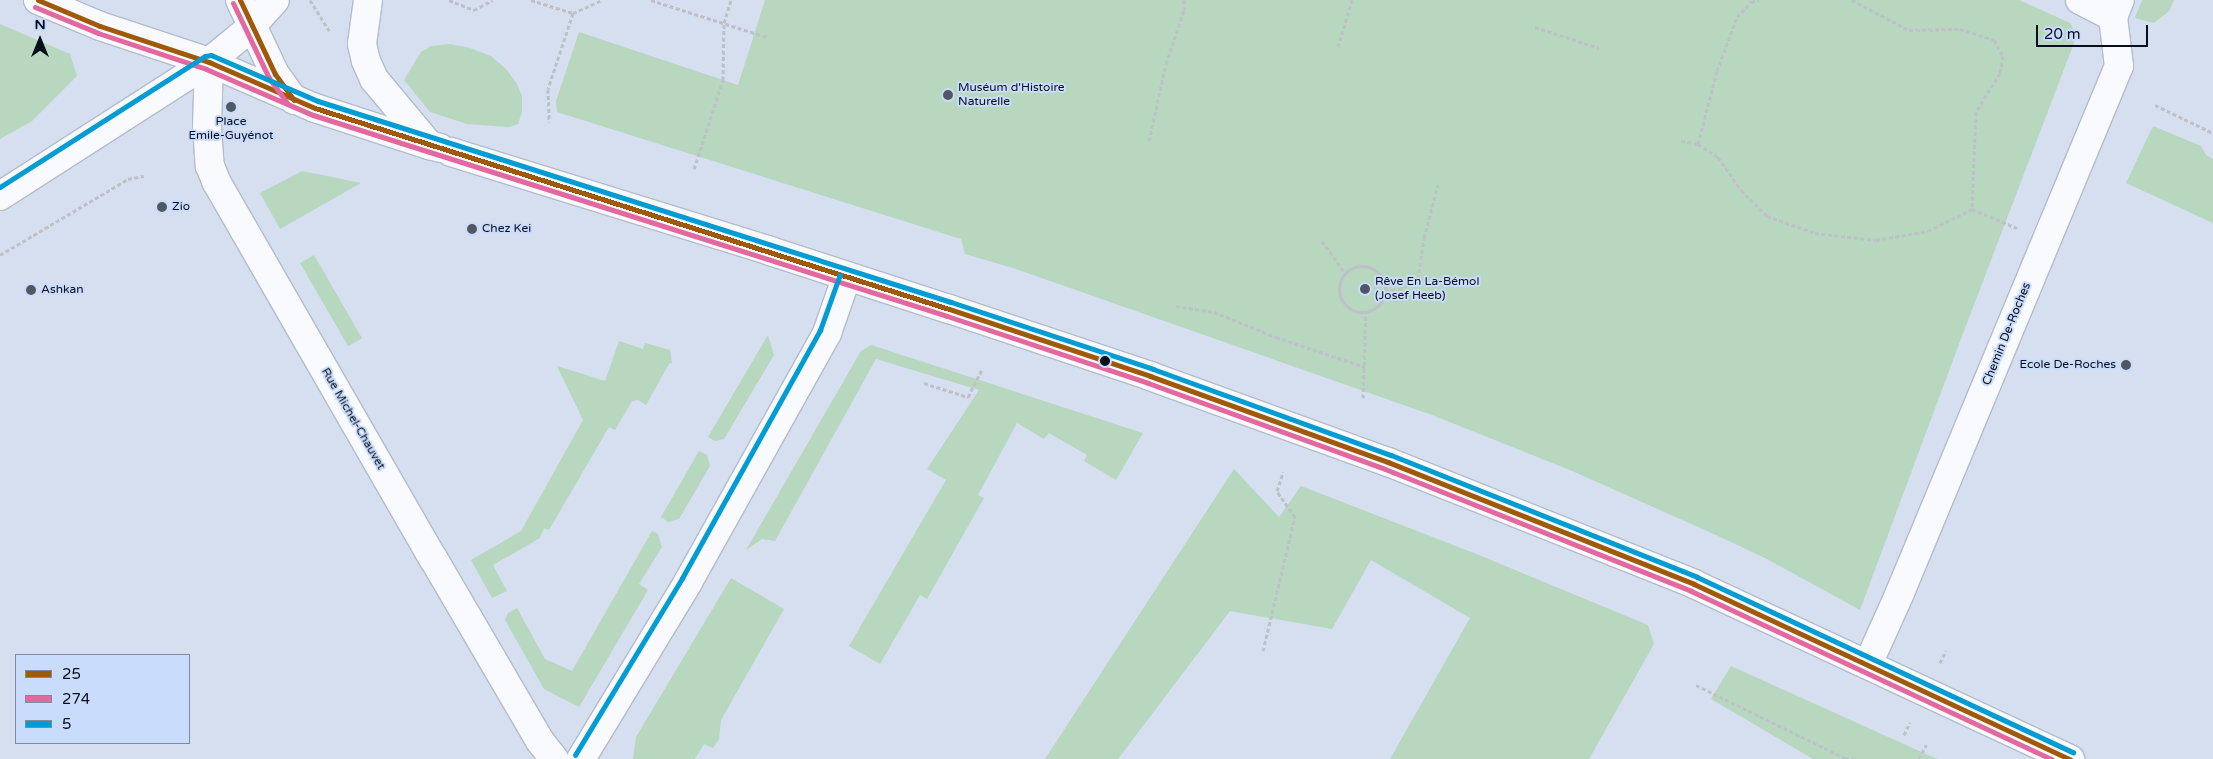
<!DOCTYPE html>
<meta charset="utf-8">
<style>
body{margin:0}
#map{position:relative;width:2213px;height:759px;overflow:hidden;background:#d5dff0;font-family:"Varela Round",sans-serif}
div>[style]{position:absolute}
.green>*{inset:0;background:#b7d7bf;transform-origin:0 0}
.path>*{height:3px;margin-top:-1.5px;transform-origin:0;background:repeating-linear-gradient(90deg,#bec1c8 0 4px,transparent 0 6.5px)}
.path>.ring{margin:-1.5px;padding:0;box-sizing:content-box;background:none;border:3px solid #bec1c8;border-radius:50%}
.roads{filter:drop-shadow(1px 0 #b4bccb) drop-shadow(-1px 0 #b4bccb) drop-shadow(0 1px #b4bccb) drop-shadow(0 -1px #b4bccb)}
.street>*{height:28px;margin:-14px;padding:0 14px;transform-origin:14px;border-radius:14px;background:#f9fafd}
.secondary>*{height:28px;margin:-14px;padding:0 14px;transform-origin:14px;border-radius:14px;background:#f9fafd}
.primary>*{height:28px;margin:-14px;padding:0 14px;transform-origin:14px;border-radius:14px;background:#f9fafd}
.bus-1>*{height:5px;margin:-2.5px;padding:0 2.5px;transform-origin:2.5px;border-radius:2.5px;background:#a05909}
.bus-2>*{height:5px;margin:-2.5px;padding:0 2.5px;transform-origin:2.5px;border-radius:2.5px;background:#e2689f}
.bus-3>*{height:5px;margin:-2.5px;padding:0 2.5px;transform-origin:2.5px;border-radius:2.5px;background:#019cd3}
.dots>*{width:14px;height:14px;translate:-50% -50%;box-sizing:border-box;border:2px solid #cadcfb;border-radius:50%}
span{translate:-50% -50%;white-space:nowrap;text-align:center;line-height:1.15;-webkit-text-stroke:4px #cadcfb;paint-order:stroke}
.poi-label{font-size:12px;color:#080f1c}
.left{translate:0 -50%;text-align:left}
.right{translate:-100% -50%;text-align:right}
.street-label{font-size:12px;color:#080f1c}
.legend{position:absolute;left:15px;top:654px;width:175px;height:90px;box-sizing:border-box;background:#cadcfb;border:1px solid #7c8aa2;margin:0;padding:6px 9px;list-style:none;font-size:15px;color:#080f1c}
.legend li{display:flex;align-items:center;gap:10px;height:25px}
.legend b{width:25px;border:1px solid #7c8aa2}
.north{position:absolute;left:15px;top:15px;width:50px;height:50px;-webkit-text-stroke:4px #cadcfb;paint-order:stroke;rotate:0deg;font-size:14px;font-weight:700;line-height:20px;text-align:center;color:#080f1c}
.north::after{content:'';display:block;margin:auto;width:18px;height:22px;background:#080f1c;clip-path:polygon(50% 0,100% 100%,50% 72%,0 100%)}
.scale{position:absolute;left:2036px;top:25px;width:112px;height:22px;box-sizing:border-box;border:2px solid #080f1c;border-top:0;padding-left:6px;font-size:15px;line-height:18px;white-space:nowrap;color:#080f1c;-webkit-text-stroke:4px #cadcfb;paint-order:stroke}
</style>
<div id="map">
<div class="green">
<div style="clip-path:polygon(765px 0,2019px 0,2070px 23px,2075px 33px,2074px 43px,1959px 344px,1860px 610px,1767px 559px,1716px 535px,1570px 470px,1432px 415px,1016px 269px,965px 254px,961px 239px,557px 112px,556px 101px,579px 32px,738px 85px)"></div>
<div style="clip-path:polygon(2142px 0,2174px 0,2169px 11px,2154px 23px,2135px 18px)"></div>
<div style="clip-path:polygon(0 24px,70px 54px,77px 76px,32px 121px,0 139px)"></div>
<div style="clip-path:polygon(450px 44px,470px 48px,491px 56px,506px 69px,517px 84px,522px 96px,522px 112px,518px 124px,509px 127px,467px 124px,430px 112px,404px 80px,421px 52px,431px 46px)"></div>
<div style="clip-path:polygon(2153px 126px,2201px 146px,2206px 155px,2213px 159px,2213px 223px,2126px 183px)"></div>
<div style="clip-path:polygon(302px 171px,361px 183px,280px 229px,260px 193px)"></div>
<div style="left:314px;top:255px;width:96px;height:16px;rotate:60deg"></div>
<div style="clip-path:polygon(768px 335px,774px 355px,724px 439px,715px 441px,708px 437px)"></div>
<div style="clip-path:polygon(619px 341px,643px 349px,645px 343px,670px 350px,672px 363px,669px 364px,646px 405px,638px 400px,632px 401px,615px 430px,609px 427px,549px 530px,544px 528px,540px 538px,493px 565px,507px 591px,492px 598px,471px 560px,521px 531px,583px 420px,557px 366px,605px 381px)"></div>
<div style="clip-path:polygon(871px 345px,1143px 433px,1116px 480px,1084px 461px,1087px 455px,1049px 433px,1044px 439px,1017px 423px,978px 495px,984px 498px,927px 599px,920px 595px,880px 664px,849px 646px,946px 480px,927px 469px,979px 390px,876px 359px,775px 541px,762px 539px,746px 550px,861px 351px)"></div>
<div style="clip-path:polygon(699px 451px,707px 455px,710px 466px,679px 519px,668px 522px,661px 517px)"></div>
<div style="clip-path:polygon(1234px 469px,1279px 517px,1301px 486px,1479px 555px,1648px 625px,1654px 644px,1589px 759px,1390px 759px,1470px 618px,1371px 560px,1332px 629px,1230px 611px,1118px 759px,1045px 759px)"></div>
<div style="clip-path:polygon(652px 531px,658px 534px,662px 547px,639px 584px,648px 590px,579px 707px,544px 689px,505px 620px,508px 613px,517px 608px,545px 659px,572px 671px)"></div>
<div style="clip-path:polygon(731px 578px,784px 609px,721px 720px,719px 739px,713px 748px,704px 744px,695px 759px,633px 759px,636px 737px)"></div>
<div style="clip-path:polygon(1731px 666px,1928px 755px,1937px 759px,1813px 759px,1711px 699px)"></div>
</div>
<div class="path">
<div style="left:310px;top:0;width:38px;rotate:58deg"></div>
<div style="left:449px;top:0;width:27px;rotate:22deg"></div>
<div style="left:474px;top:10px;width:21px;rotate:-28deg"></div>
<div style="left:531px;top:0;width:44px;rotate:17.2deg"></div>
<div style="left:573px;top:13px;width:80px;rotate:108.2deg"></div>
<div style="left:548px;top:89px;width:33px;rotate:88deg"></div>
<div style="left:651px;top:0;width:122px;rotate:17.7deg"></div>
<div style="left:1852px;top:0;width:64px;rotate:27.8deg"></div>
<div style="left:1909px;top:30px;width:51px;rotate:-1.1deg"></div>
<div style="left:1960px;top:29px;width:36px;rotate:18deg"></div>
<div style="left:1994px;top:40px;width:18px;rotate:61deg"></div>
<div style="left:2003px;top:56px;width:17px;rotate:100deg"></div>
<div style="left:2000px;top:73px;width:46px;rotate:121.6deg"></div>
<div style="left:1976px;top:112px;width:97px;rotate:92.4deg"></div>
<div style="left:1972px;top:209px;width:49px;rotate:22.9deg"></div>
<div style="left:573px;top:13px;width:32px;rotate:-24deg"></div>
<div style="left:1535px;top:27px;width:67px;rotate:18.2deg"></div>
<div style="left:1338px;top:47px;width:49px;rotate:-73.4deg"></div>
<div style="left:2155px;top:105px;width:64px;rotate:25.8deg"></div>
<div style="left:1149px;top:141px;width:79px;rotate:-77.6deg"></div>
<div style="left:1166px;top:64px;width:57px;rotate:-71.6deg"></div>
<div style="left:1184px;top:10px;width:10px;rotate:-90deg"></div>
<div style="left:1681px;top:141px;width:17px;rotate:10deg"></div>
<div style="left:1698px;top:144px;width:24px;rotate:33deg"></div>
<div style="left:1718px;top:157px;width:40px;rotate:55.1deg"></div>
<div style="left:1741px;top:190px;width:37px;rotate:45deg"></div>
<div style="left:1767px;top:216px;width:51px;rotate:19.5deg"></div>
<div style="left:1815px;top:233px;width:61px;rotate:6.5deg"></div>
<div style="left:1876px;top:240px;width:53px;rotate:-9.8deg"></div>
<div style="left:1928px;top:231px;width:49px;rotate:-26.6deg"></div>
<div style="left:1698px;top:144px;width:75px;rotate:-75.4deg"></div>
<div style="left:1717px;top:71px;width:58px;rotate:-69.7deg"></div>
<div style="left:1737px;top:17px;width:21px;rotate:-47deg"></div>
<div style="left:1751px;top:2px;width:8px;rotate:-14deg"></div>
<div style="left:694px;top:169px;width:94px;rotate:-72deg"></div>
<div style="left:723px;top:80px;width:57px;rotate:-89deg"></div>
<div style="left:724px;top:23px;width:24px;rotate:-73deg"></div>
<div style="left:1322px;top:241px;width:39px;rotate:54deg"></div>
<div style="left:0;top:255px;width:149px;rotate:-30.7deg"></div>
<div style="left:128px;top:179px;width:16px;rotate:-11deg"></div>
<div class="ring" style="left:1339px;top:266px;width:43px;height:43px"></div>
<div style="left:1385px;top:291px;width:14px;rotate:-8deg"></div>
<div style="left:1399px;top:289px;width:21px;rotate:-28deg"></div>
<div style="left:1418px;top:279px;width:41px;rotate:-81.7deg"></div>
<div style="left:1424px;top:238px;width:55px;rotate:-75.2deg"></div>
<div style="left:1176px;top:306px;width:38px;rotate:9deg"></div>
<div style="left:1214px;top:312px;width:67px;rotate:22deg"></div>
<div style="left:1276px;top:337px;width:94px;rotate:18.6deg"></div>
<div style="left:924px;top:383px;width:46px;rotate:17.7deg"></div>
<div style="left:968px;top:397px;width:30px;rotate:-63deg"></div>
<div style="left:1363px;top:398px;width:86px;rotate:-88deg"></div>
<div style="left:1263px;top:651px;width:138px;rotate:-76.6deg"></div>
<div style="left:1295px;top:517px;width:32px;rotate:-125deg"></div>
<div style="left:1277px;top:491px;width:20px;rotate:-72deg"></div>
<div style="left:1940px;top:663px;width:14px;rotate:-65deg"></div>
<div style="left:1696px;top:685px;width:166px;rotate:26.1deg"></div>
<div style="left:1845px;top:758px;width:12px;rotate:5deg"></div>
<div style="left:1904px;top:735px;width:14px;rotate:-65deg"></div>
<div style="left:1919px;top:759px;width:16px;rotate:-63deg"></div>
</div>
<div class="roads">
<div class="street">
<div style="left:2080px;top:0;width:37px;rotate:27deg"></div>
<div style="left:209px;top:62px;width:65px;rotate:91.8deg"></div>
<div style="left:207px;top:127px;width:39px;rotate:86deg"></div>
<div style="left:210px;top:166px;width:18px;rotate:68deg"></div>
<div style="left:217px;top:183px;width:433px;rotate:60.1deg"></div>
<div style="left:433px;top:558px;width:212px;rotate:59.7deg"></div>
<div style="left:540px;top:741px;width:23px;rotate:52deg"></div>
<div style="left:1868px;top:664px;width:76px;rotate:-65.8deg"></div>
<div style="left:1899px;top:595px;width:573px;rotate:-67.42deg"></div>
<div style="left:2119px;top:66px;width:49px;rotate:-97deg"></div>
<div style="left:2113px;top:17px;width:18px;rotate:-68deg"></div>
</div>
<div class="secondary">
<div style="left:240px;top:0;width:82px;rotate:64.7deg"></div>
<div style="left:275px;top:74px;width:32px;rotate:54deg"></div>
<div style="left:368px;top:0;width:44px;rotate:97.8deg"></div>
<div style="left:362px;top:44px;width:17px;rotate:77deg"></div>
<div style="left:366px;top:61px;width:20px;rotate:66deg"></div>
<div style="left:374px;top:79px;width:86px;rotate:50.2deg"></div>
<div style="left:429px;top:145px;width:11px;rotate:15deg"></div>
<div style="left:0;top:196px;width:248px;rotate:-32.7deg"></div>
<div style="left:209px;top:62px;width:50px;rotate:-39.4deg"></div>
<div style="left:248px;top:30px;width:40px;rotate:-48deg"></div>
<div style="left:581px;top:759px;width:207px;rotate:-58.8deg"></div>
<div style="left:688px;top:582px;width:285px;rotate:-60.8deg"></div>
<div style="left:827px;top:333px;width:60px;rotate:-70.7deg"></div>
</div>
<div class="primary">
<div style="left:38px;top:0;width:67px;rotate:22.8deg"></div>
<div style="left:100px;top:26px;width:115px;rotate:18.3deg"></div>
<div style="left:209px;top:62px;width:116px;rotate:23.5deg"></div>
<div style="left:315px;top:108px;width:120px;rotate:18deg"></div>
<div style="left:451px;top:152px;width:334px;rotate:17.2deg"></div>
<div style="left:770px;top:251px;width:188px;rotate:18deg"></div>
<div style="left:949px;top:309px;width:212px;rotate:18.4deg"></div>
<div style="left:1150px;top:376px;width:253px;rotate:19.9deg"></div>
<div style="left:1388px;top:462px;width:329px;rotate:21.7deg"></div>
<div style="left:1694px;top:584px;width:415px;rotate:25deg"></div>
</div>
</div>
<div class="bus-1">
<div style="left:38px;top:0;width:67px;rotate:22.8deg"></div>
<div style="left:100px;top:26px;width:115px;rotate:18.3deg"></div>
<div style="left:209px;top:62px;width:116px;rotate:23.5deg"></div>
<div style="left:315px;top:108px;width:665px;rotate:17.59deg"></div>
<div style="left:949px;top:309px;width:212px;rotate:18.4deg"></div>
<div style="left:1150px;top:376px;width:253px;rotate:19.9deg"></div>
<div style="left:1388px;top:462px;width:329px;rotate:21.7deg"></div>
<div style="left:1694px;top:584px;width:415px;rotate:25deg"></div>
<div style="left:240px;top:0;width:82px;rotate:64.7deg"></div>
<div style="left:275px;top:74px;width:32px;rotate:54deg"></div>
</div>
<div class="bus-2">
<div style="left:233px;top:3px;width:83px;rotate:64.4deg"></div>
<div style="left:269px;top:78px;width:32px;rotate:54deg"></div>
<div style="left:35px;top:7px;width:68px;rotate:22.4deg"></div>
<div style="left:98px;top:33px;width:114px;rotate:18.4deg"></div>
<div style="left:206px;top:69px;width:116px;rotate:23.3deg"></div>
<div style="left:313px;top:115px;width:665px;rotate:17.59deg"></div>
<div style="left:947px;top:316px;width:212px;rotate:18.4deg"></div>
<div style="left:1148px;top:383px;width:252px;rotate:19.9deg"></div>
<div style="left:1385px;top:469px;width:329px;rotate:21.7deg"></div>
<div style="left:1691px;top:591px;width:398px;rotate:25deg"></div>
</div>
<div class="bus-3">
<div style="left:0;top:187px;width:243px;rotate:-32.6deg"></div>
<div style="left:205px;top:56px;width:6px;rotate:-9deg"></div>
<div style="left:211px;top:55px;width:116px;rotate:23.3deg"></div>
<div style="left:318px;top:101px;width:664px;rotate:17.62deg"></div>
<div style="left:951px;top:302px;width:213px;rotate:18.3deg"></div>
<div style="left:1153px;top:369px;width:253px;rotate:19.9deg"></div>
<div style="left:1391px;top:455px;width:329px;rotate:21.7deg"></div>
<div style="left:1697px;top:577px;width:415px;rotate:25deg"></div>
<div style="left:575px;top:755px;width:207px;rotate:-58.8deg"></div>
<div style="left:682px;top:578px;width:284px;rotate:-60.9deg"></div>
<div style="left:820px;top:330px;width:59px;rotate:-70.3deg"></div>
</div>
<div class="dots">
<div style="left:948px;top:95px;background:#505866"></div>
<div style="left:231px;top:107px;background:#505866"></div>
<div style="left:162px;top:207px;background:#505866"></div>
<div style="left:472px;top:229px;background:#505866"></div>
<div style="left:1365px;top:289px;background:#505866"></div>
<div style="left:31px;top:290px;background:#505866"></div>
<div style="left:1105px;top:361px;background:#080f1c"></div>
<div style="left:2126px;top:365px;background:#505866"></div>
</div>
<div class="poi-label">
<span class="left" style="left:958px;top:95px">Muséum d'Histoire<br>Naturelle</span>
<span style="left:231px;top:129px">Place<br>Emile-Guyénot</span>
<span class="left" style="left:172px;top:207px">Zio</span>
<span class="left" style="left:482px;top:229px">Chez Kei</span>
<span class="left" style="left:1375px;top:289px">Rêve En La-Bémol<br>(Josef Heeb)</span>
<span class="left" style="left:41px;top:290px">Ashkan</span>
<span class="right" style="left:2116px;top:365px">Ecole De-Roches</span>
</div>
<div class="street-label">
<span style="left:2007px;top:334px;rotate:-68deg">Chemin De-Roches</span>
<span style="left:353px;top:419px;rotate:60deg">Rue Michel-Chauvet</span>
</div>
<ul class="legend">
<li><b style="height:6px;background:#a05909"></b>25</li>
<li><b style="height:6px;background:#e2689f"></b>274</li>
<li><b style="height:6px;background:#019cd3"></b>5</li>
</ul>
<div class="north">N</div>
<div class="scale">20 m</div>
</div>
